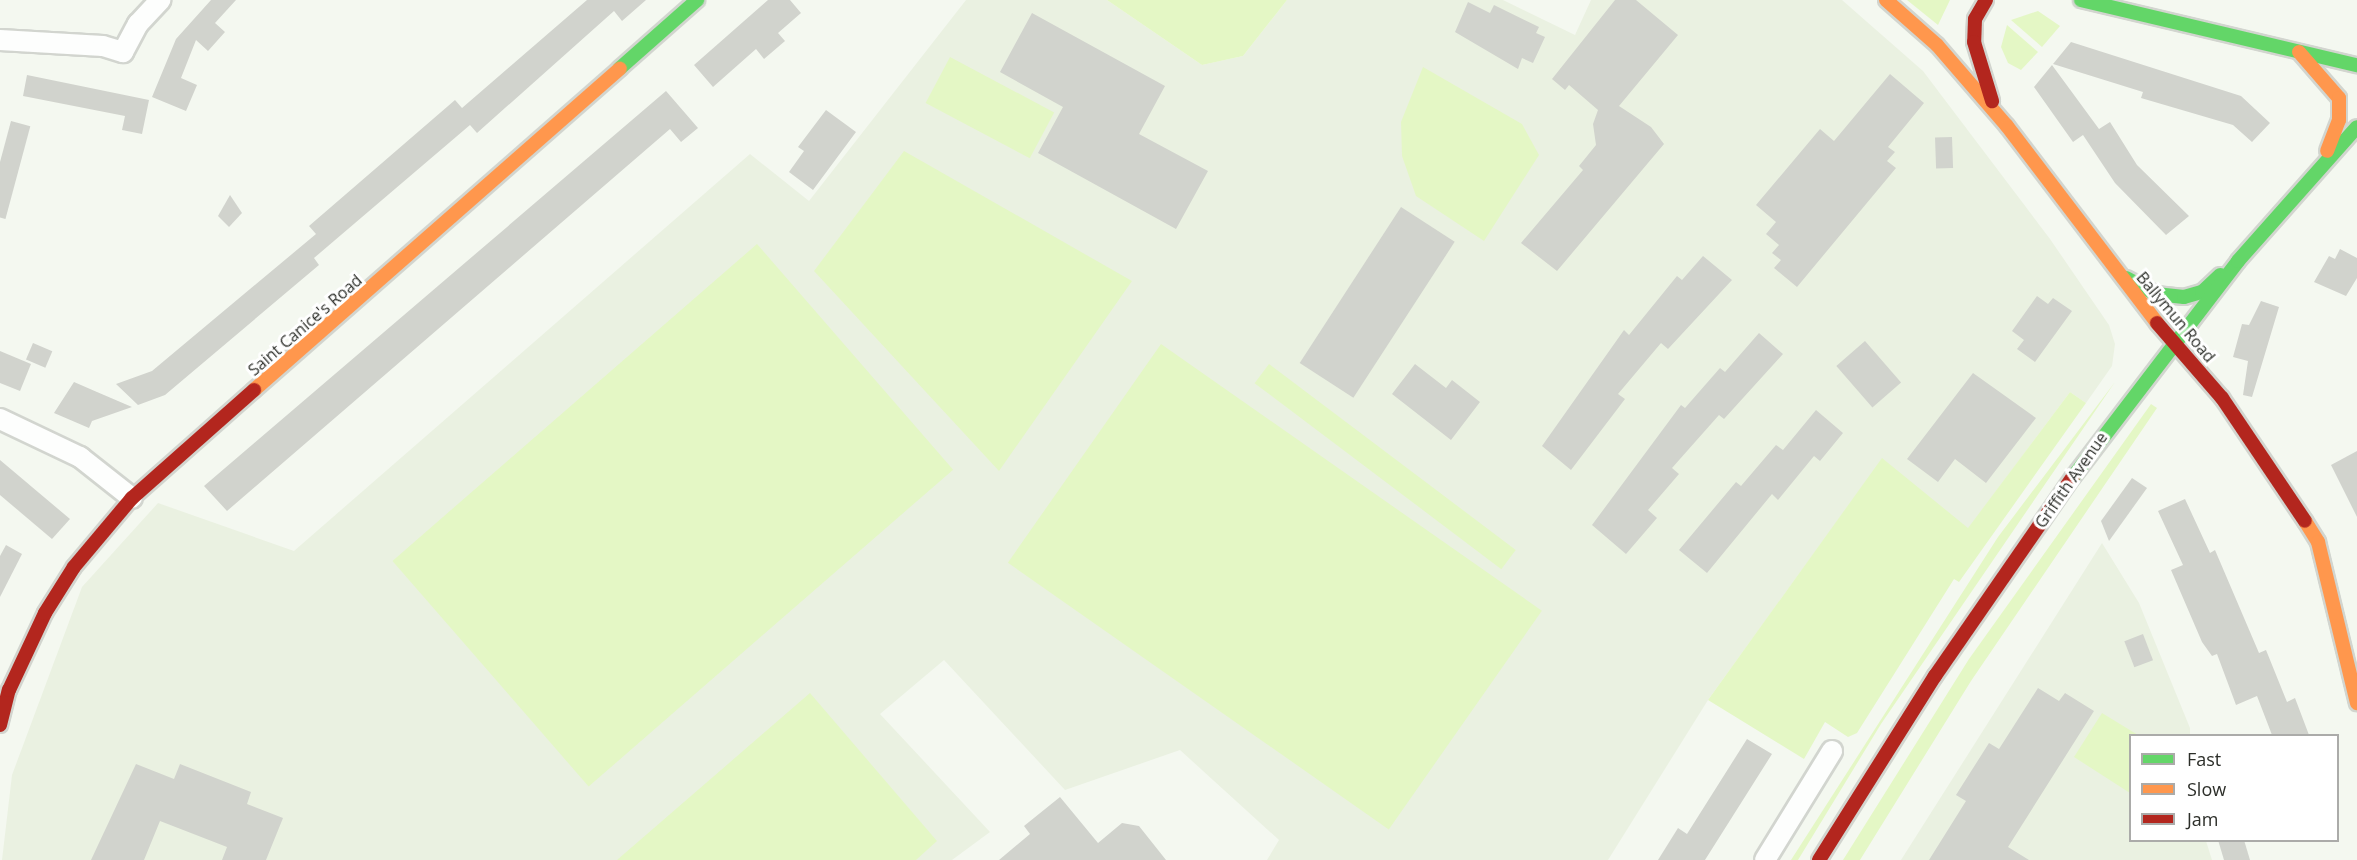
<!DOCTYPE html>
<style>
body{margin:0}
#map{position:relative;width:2357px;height:860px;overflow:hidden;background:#f4f8f0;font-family:"Open Sans",sans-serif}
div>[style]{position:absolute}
.built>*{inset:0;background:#eaf1e1}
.green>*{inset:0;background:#e4f7c5;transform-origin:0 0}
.building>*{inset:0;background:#d1d3cd;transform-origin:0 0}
.roads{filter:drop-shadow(2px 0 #d2d5cf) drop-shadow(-2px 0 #d2d5cf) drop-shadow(0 2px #d2d5cf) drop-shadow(0 -2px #d2d5cf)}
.street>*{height:20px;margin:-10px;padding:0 10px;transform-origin:10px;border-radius:10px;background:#fdfefd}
.fast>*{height:14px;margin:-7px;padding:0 7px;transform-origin:7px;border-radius:7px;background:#63d668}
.slow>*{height:14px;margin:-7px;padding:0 7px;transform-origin:7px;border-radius:7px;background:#ff974d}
.jam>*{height:14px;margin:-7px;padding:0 7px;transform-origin:7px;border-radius:7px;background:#b3261e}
span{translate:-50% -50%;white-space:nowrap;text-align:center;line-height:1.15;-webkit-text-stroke:6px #fff;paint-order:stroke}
.street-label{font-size:16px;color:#2c2e29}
.legend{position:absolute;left:2129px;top:734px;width:210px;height:108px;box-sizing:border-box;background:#fff;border:2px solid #ababa9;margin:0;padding:8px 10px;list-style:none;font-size:18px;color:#2c2e29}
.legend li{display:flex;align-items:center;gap:12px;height:30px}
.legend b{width:30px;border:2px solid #ababa9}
</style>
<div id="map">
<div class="built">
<div style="clip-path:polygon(966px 0,1107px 0,1202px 65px,1243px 56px,1287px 0,1503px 0,1575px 35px,1591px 0,1842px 0,1923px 71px,2050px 239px,2109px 325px,2115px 344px,2112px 366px,2086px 403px,2070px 392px,1968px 529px,1882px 459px,1708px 700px,1608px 860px,1267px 860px,1279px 840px,1180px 750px,1065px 790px,944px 660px,880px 714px,990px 832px,952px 860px,2px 860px,12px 775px,82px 587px,158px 503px,294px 551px,750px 154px,809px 201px)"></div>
<div style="clip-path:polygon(2102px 543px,2139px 603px,2190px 728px,2190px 735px,2130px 736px,2130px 840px,2206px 841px,2212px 860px,1901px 860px)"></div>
</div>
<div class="green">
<div style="clip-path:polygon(1107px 0,1287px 0,1243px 56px,1202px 65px)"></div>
<div style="clip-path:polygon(1907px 0,1950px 0,1938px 25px)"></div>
<div style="clip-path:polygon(2038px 11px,2060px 26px,2042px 47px,2011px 20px)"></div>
<div style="clip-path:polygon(2007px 25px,2038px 52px,2021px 70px,2008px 63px,2001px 47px)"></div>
<div style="left:950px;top:57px;width:118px;height:52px;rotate:28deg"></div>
<div style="clip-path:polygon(1423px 67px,1522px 124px,1539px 155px,1484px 241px,1416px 196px,1402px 156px,1401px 122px)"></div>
<div style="clip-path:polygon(904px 151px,1132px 281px,999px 471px,814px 271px)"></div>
<div style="left:757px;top:244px;width:299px;height:483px;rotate:49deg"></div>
<div style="left:1161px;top:344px;width:465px;height:267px;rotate:35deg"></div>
<div style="left:1269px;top:364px;width:309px;height:24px;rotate:37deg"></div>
<div style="clip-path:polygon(2115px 382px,1881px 724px,1798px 860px,1791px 860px,1998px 537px)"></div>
<div style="clip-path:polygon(2070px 392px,2086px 403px,1959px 582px,1954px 579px,1857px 733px,1848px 737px,1825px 722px,1804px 759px,1708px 700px,1882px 458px,1968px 528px)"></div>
<div style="clip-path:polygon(2151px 404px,2157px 408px,1971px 681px,1860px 860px,1843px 860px,1969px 659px)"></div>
<div style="clip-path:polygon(810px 693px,937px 841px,916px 860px,617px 860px)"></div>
<div style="clip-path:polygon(2102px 713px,2138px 735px,2130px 736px,2130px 793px,2074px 757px)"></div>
</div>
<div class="building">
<div style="clip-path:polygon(211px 0,236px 0,215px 23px,225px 32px,208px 51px,196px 40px,181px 78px,197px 85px,186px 111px,152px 97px,176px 39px)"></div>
<div style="clip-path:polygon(587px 0,646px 0,622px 21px,614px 11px,477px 133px,470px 125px,314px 258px,319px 265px,165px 395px,138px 405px,116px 384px,152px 371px,316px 234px,309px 226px,455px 100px,462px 108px)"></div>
<div style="clip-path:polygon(768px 0,790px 0,801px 13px,778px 33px,785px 41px,764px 59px,756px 49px,713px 87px,694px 65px)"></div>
<div style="clip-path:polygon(1615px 0,1636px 0,1678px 35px,1619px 106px,1651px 127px,1664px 144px,1557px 271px,1521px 243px,1583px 170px,1579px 166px,1596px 145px,1593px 124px,1598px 110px,1569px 85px,1565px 90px,1552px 79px)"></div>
<div style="clip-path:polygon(1468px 2px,1490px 13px,1494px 5px,1539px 27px,1536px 33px,1545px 37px,1533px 63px,1522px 58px,1518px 69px,1455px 32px)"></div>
<div style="clip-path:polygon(1032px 13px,1165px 86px,1139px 134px,1208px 171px,1176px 229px,1038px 153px,1063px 107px,1000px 72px)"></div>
<div style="clip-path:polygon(2071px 42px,2241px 96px,2270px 123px,2252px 142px,2233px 125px,2141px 98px,2143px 92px,2053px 64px)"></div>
<div style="clip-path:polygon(2052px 65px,2099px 129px,2110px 122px,2137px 165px,2189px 216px,2166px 235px,2115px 183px,2083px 135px,2073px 142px,2034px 87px)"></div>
<div style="clip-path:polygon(1890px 74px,1924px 103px,1888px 147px,1895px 152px,1887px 161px,1896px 168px,1797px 287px,1774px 268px,1781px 260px,1772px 253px,1779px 245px,1766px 234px,1776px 222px,1756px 205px,1820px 129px,1834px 141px)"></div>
<div style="clip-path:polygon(27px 75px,149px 100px,142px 134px,122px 130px,125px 116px,23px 96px)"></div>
<div style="clip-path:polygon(666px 91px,698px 128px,681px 142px,670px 129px,227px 511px,204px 486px)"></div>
<div style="clip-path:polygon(826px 110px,856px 132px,813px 190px,789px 172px,804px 151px,798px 147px)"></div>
<div style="left:11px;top:121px;width:20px;height:96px;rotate:15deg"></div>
<div style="left:1952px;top:137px;width:31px;height:17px;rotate:88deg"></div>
<div style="clip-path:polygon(230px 195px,242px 213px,229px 227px,218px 216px)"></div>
<div style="left:1401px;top:207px;width:64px;height:186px;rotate:33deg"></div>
<div style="clip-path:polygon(2340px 249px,2357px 258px,2357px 278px,2346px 296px,2314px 282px,2329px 256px,2335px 259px)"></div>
<div style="clip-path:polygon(1703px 256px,1732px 280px,1668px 349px,1661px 343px,1618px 394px,1625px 399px,1571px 470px,1542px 446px,1624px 330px,1629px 335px,1677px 276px,1682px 280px)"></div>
<div style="clip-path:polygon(2037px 296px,2048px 304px,2053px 298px,2072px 311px,2035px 362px,2017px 349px,2024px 340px,2012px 331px)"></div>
<div style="clip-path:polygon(2261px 301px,2279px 307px,2252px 397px,2243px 395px,2248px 361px,2233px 357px,2242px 324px,2249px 325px)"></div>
<div style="clip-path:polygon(1759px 333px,1783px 354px,1724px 419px,1719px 415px,1672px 468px,1679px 474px,1648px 510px,1657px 518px,1626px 554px,1592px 525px,1681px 405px,1685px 408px,1720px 368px,1725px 372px)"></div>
<div style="left:1865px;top:341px;width:55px;height:38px;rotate:49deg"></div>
<div style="left:33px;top:343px;width:21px;height:18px;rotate:23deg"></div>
<div style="clip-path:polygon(0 351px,31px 364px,20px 391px,0 383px)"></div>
<div style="clip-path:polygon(1415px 364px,1446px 388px,1452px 380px,1480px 402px,1451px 440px,1392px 394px)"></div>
<div style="clip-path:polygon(1973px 373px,2036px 418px,1986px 483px,1955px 459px,1938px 482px,1907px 459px)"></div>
<div style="clip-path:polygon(74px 382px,97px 392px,132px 407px,92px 421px,89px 428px,54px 413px)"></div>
<div style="clip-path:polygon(1816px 410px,1843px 433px,1820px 461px,1814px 456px,1778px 500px,1772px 494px,1707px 573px,1679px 550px,1736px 482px,1741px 486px,1776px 445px,1783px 450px)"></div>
<div style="clip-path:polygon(2357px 451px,2357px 517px,2331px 465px)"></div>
<div style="clip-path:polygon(0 460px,70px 519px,52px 539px,0 495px)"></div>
<div style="clip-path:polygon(2132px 478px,2147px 488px,2109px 541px,2101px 521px)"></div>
<div style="clip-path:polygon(2185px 499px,2210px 553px,2215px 550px,2259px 653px,2266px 650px,2287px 702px,2295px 698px,2309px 735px,2272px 735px,2257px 696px,2236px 705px,2217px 654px,2212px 656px,2202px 642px,2171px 570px,2183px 565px,2158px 511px)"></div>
<div style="clip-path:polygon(6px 545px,22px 554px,0 597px,0 556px)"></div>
<div style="left:2143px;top:634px;width:28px;height:20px;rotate:69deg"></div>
<div style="clip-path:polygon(2038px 688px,2059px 701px,2065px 693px,2094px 711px,2008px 847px,2029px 860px,1929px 860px,1966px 801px,1956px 795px,1989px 743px,1999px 749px)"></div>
<div style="clip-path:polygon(1747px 739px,1772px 754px,1705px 860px,1658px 860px,1678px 828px,1687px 834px)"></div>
<div style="clip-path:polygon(136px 764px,174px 779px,180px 764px,251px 792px,247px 804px,283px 818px,266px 860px,222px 860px,227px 847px,160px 821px,144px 860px,91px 860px)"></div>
<div style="clip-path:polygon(1060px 797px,1098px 843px,1122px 823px,1139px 826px,1166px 860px,999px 860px,1030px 834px,1024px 826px)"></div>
<div style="clip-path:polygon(2218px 840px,2244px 840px,2250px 860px,2224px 860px)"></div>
</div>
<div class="roads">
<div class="street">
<div style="left:0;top:40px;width:103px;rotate:3.3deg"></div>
<div style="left:103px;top:46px;width:21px;rotate:17deg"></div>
<div style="left:123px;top:52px;width:32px;rotate:-62deg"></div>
<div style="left:138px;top:24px;width:33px;rotate:-47deg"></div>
<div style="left:0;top:419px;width:89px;rotate:25.4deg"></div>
<div style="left:80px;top:457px;width:66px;rotate:38.3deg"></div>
<div style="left:1765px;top:860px;width:128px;rotate:-58.4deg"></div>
</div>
<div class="fast">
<div style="left:2081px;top:0;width:284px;rotate:13.3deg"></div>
<div style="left:620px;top:68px;width:103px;rotate:-41.4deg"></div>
<div style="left:2126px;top:278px;width:34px;rotate:28deg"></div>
<div style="left:2156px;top:294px;width:28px;rotate:6deg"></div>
<div style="left:2184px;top:297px;width:19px;rotate:-16deg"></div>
<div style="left:2202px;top:292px;width:25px;rotate:-43deg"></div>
<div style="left:2073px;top:477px;width:272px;rotate:-52.6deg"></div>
<div style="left:2238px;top:261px;width:179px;rotate:-48.4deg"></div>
</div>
<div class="slow">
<div style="left:1886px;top:0;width:68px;rotate:41.4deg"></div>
<div style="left:1937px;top:45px;width:107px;rotate:49.2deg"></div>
<div style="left:2007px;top:126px;width:248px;rotate:52.7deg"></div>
<div style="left:2299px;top:52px;width:61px;rotate:49deg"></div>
<div style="left:2339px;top:98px;width:22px;rotate:90deg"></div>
<div style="left:2339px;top:120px;width:33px;rotate:111deg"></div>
<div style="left:254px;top:390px;width:487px;rotate:-41.3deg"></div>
<div style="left:2305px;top:521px;width:25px;rotate:58deg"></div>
<div style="left:2318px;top:542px;width:166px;rotate:76.4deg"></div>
</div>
<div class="jam">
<div style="left:1986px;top:0;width:22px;rotate:120deg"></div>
<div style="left:1975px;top:19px;width:23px;rotate:92deg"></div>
<div style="left:1974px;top:42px;width:62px;rotate:73deg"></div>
<div style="left:2157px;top:323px;width:99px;rotate:49.1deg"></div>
<div style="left:2222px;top:398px;width:148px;rotate:56deg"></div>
<div style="left:0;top:725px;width:36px;rotate:-76deg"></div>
<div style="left:9px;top:690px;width:85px;rotate:-64.9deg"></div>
<div style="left:45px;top:613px;width:54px;rotate:-57.8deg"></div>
<div style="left:74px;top:567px;width:90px;rotate:-50deg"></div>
<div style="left:132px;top:498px;width:163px;rotate:-41.5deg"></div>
<div style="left:1819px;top:860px;width:218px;rotate:-57.8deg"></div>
<div style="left:1935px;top:676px;width:242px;rotate:-55.3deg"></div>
</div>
</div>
<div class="street-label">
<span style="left:2176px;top:317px;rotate:50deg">Ballymun Road</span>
<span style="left:305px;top:325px;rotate:-41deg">Saint Canice's Road</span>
<span style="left:2071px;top:480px;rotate:-55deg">Griffith Avenue</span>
</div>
<ul class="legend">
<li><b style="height:8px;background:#63d668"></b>Fast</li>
<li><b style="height:8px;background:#ff974d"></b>Slow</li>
<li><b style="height:8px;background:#b3261e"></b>Jam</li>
</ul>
</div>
